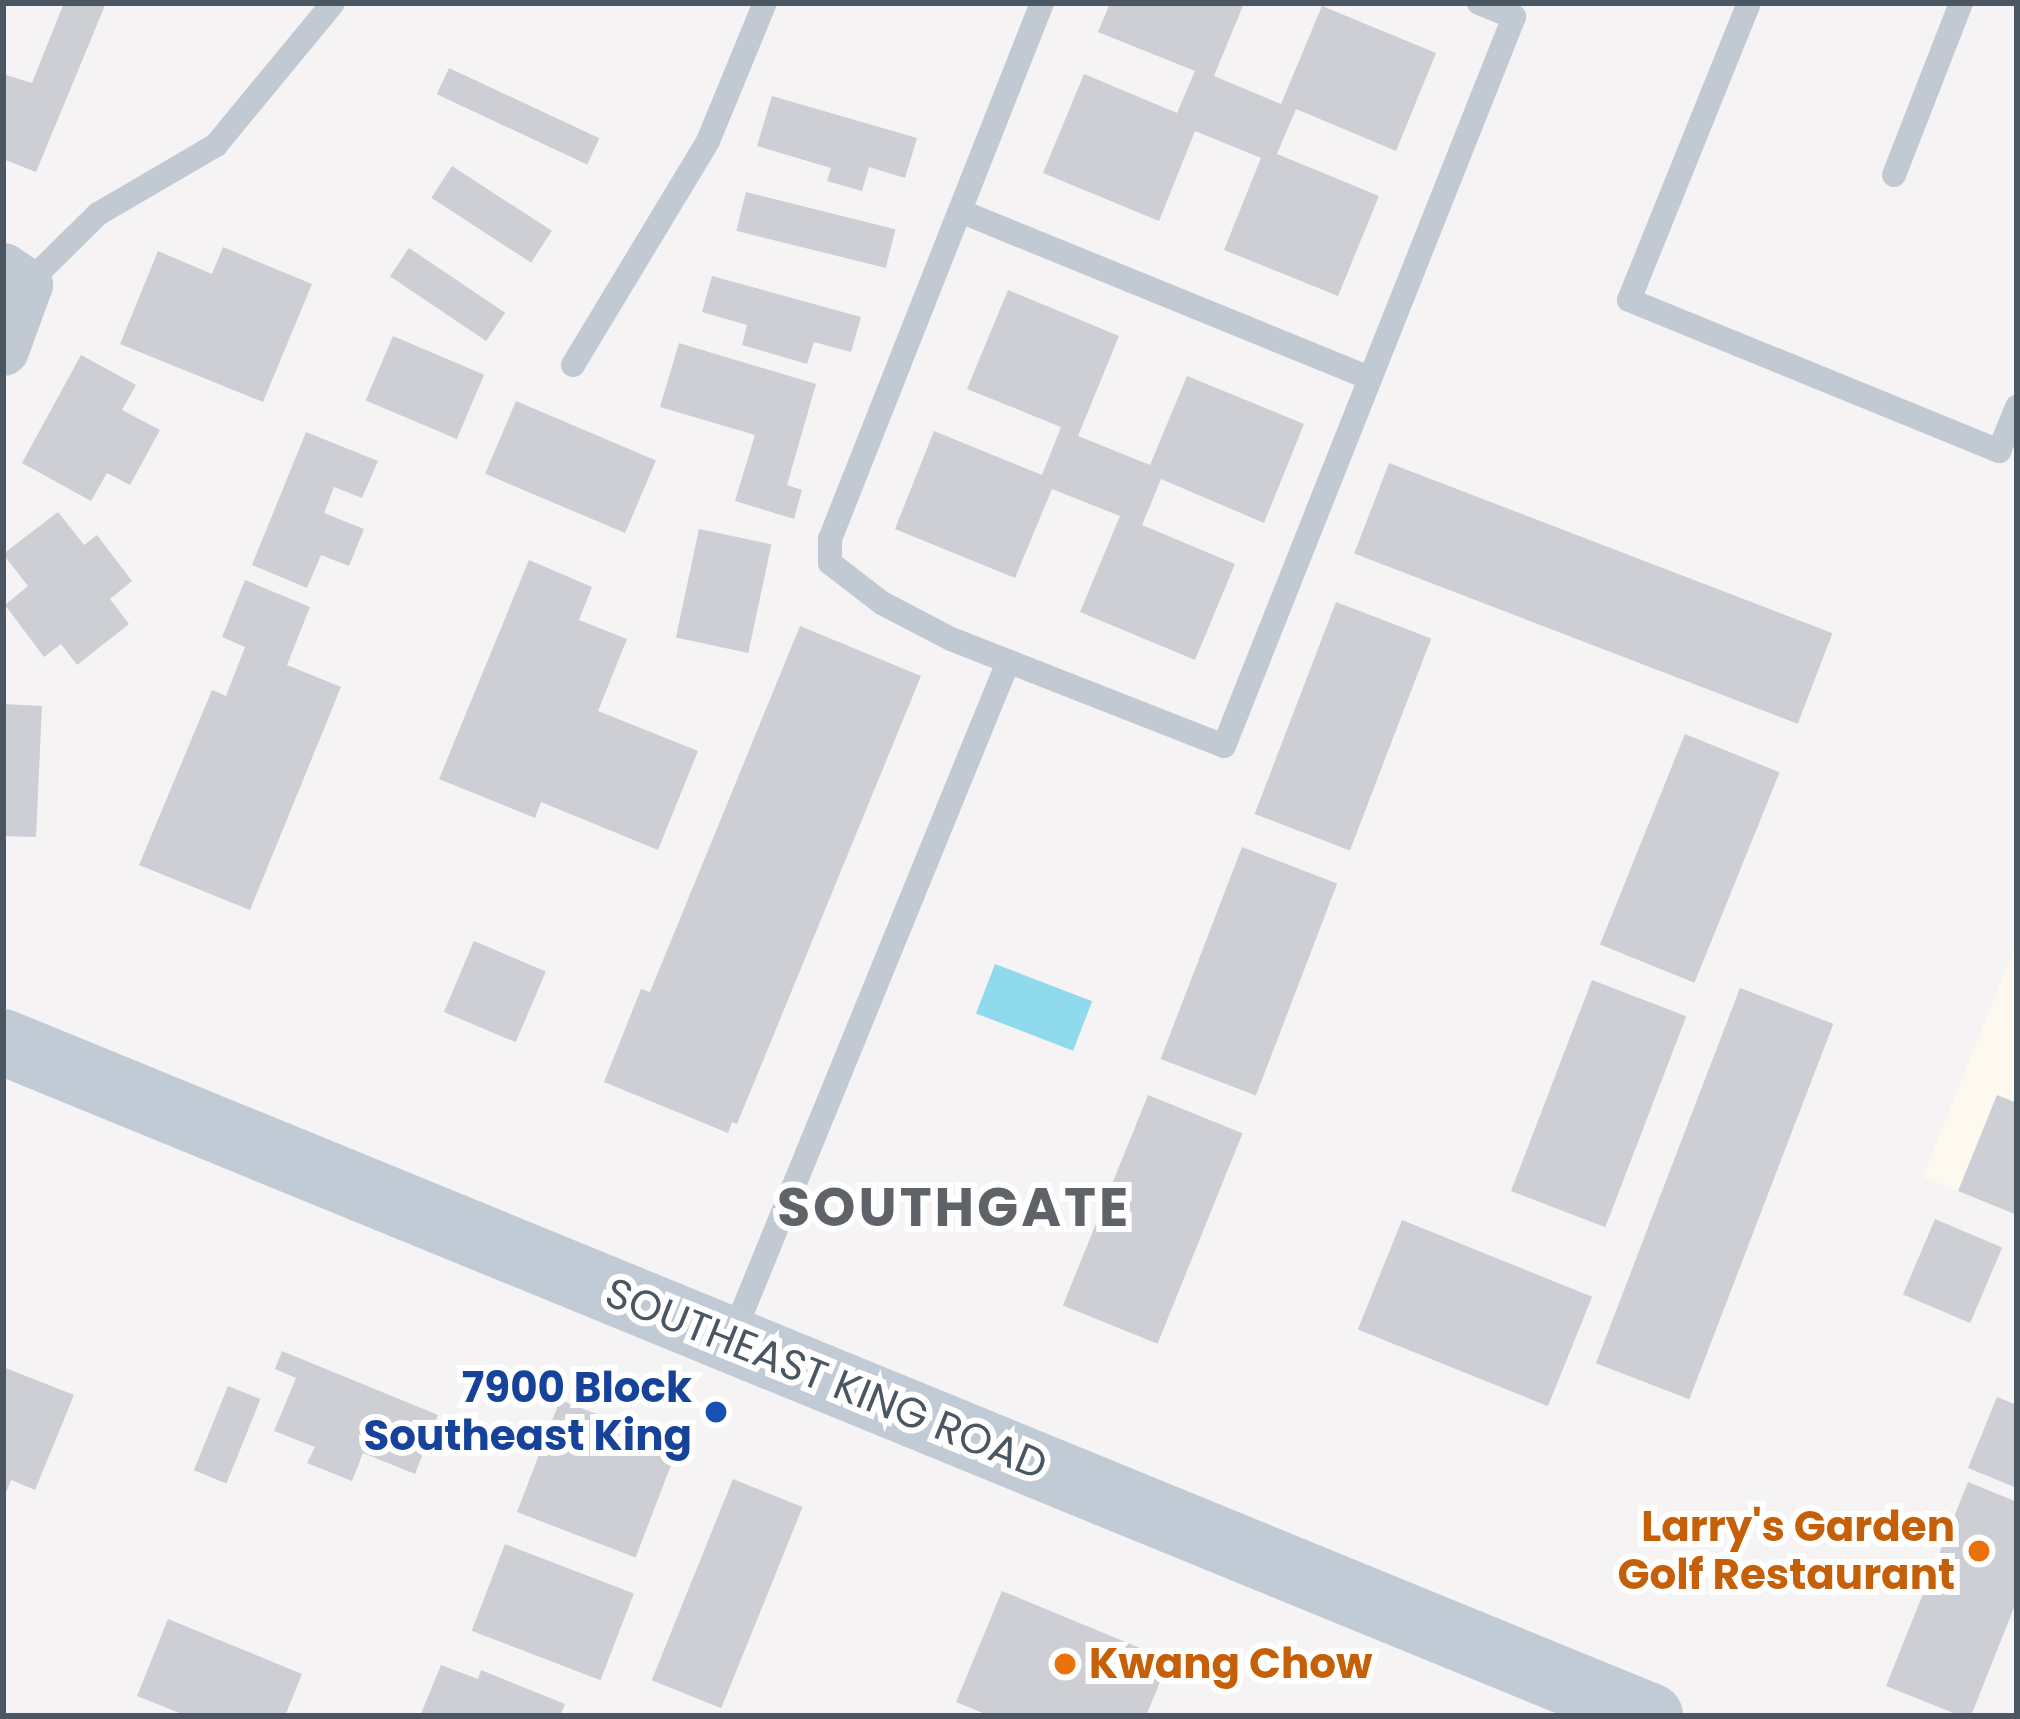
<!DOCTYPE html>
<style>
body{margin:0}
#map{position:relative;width:2020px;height:1719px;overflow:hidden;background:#f5f3f3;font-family:Poppins,sans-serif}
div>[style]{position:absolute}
.commercial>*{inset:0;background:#fdf9ef}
.water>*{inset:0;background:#90daee;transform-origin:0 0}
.building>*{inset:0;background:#cdcfd5;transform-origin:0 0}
.service>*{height:24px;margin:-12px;padding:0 12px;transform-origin:12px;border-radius:12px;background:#c1cad2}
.minor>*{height:51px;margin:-25.5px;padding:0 25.5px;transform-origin:25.5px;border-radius:25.5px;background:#c1cad2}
.secondary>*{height:66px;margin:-33px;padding:0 33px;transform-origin:33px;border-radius:33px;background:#c1cbd6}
.dots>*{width:33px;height:33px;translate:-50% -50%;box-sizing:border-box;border:6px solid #fff;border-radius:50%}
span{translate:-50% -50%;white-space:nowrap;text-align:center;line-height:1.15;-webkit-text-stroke:12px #fff;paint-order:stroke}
.street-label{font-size:42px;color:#4a5661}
.transit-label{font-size:42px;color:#164399;font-weight:700}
.right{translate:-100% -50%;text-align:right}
.food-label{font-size:42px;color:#c56008;font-weight:700}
.left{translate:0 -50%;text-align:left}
.district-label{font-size:54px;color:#5f6368;font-weight:700;letter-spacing:3px}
.frame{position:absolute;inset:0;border:6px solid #4a5661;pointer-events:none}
</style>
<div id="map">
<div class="commercial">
<div style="clip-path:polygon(2017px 942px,2017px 1215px,1923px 1177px)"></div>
</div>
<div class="water">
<div style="left:995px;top:964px;width:104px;height:53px;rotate:21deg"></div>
</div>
<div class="building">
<div style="clip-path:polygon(64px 3px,106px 3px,36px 172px,3px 159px,3px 74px,32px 83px)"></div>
<div style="clip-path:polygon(1110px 3px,1244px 3px,1214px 76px,1281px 104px,1322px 6px,1436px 53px,1396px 151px,1296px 109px,1277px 154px,1379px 196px,1338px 296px,1224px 250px,1261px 158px,1195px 131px,1159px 221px,1043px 173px,1084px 74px,1177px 113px,1195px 71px,1098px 32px)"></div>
<div style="left:449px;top:68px;width:166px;height:29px;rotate:25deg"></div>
<div style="clip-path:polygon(772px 96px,917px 138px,905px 178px,869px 167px,862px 191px,827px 181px,831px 168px,757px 146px)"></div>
<div style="left:452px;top:166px;width:119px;height:38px;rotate:33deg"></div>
<div style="left:746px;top:192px;width:154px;height:40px;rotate:14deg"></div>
<div style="clip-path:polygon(223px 247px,312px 284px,263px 402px,120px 344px,158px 251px,212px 274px)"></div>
<div style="left:409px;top:248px;width:116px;height:34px;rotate:34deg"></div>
<div style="clip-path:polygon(712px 276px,861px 317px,851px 352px,814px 342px,807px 364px,742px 345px,747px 325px,702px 312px)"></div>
<div style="clip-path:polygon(1008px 290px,1119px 336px,1078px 436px,1150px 465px,1187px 376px,1304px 424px,1264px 523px,1161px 479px,1142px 525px,1235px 564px,1195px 660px,1080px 612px,1120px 516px,1052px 489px,1015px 578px,895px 529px,934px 431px,1042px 475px,1061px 427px,967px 389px)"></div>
<div style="left:393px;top:336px;width:99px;height:70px;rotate:23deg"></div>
<div style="clip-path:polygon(679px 343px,816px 384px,787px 485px,802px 490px,794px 519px,735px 501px,755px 435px,660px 407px)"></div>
<div style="clip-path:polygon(81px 355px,136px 385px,122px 410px,160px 430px,130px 485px,107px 473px,91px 501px,22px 463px)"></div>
<div style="left:516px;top:401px;width:152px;height:79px;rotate:23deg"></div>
<div style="clip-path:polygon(306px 432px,378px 461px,362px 498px,334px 487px,324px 513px,364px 529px,349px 566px,321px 555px,307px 588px,252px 565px)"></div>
<div style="left:1389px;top:463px;width:475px;height:97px;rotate:21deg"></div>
<div style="clip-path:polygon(58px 512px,84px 545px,97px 535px,132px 581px,110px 599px,129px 624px,77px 665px,61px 644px,44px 657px,5px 605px,28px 586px,3px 554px)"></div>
<div style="left:699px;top:529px;width:74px;height:111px;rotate:12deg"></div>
<div style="clip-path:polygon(529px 560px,592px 587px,579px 620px,627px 639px,598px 711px,698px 751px,658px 850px,541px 802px,535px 818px,439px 779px)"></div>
<div style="clip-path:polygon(245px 580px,310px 607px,287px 665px,341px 687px,250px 910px,139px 865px,212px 690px,226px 696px,245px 647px,222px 637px)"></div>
<div style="left:1336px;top:602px;width:102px;height:227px;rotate:21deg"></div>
<div style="clip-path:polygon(800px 626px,921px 676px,737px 1124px,732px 1122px,728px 1133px,604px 1082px,641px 989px,650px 992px)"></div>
<div style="clip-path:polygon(3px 704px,42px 706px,36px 837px,3px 836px)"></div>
<div style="left:1685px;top:734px;width:102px;height:227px;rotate:22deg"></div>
<div style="left:1242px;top:847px;width:102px;height:227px;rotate:21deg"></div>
<div style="left:474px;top:941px;width:78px;height:77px;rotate:23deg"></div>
<div style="left:1592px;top:980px;width:101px;height:226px;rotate:21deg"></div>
<div style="left:1740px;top:988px;width:100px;height:402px;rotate:21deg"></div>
<div style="left:1148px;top:1095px;width:102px;height:227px;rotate:22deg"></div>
<div style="clip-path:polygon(1997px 1095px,2017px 1103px,2017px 1215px,1958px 1191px)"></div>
<div style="left:1935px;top:1219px;width:73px;height:82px;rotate:23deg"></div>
<div style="left:1402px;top:1220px;width:205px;height:118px;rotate:22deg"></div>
<div style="clip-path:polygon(282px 1351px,438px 1415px,415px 1474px,363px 1453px,352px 1481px,307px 1463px,315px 1447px,274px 1431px,296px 1378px,275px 1369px)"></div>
<div style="clip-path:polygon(3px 1367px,74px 1395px,35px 1490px,11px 1480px,3px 1500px)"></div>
<div style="left:228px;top:1386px;width:35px;height:91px;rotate:22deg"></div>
<div style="clip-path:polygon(1997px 1397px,2017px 1405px,2017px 1488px,1968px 1468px)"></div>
<div style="left:560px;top:1400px;width:127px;height:120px;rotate:21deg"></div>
<div style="left:733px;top:1479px;width:75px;height:217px;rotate:22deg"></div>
<div style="clip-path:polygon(1968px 1482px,2017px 1502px,2017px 1600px,1971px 1716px,1961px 1716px,1886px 1686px)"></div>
<div style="left:505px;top:1544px;width:138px;height:93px;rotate:21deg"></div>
<div style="clip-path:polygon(1002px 1591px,1169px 1660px,1146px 1716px,990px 1716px,956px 1702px)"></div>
<div style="clip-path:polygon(168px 1619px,302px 1674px,285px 1716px,187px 1716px,137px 1696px)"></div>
<div style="clip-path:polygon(441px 1665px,478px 1679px,481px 1670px,565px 1704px,560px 1716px,420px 1716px)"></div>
</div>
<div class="service">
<div style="left:1042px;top:3px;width:576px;rotate:111.58deg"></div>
<div style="left:830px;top:539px;width:24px;rotate:90deg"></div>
<div style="left:830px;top:563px;width:66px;rotate:37.6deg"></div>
<div style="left:882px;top:603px;width:78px;rotate:27.6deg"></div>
<div style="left:951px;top:639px;width:293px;rotate:21.4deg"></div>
<div style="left:1224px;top:746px;width:785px;rotate:-68.31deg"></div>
<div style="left:1514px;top:17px;width:38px;rotate:-158deg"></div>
<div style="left:1749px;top:3px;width:320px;rotate:112deg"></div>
<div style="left:1629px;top:300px;width:400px;rotate:22.2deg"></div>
<div style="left:1999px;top:451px;width:48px;rotate:-67.8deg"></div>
<div style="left:1894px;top:175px;width:185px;rotate:-68.7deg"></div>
<div style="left:960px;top:211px;width:443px;rotate:22.2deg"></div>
<div style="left:27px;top:284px;width:100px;rotate:-44.6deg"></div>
<div style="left:98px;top:214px;width:137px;rotate:-30.3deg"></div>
<div style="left:216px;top:145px;width:184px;rotate:-50.5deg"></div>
<div style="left:573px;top:365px;width:262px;rotate:-58.9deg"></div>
<div style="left:708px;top:141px;width:149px;rotate:-67.6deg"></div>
<div style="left:732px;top:1337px;width:729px;rotate:-67.76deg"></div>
</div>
<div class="minor">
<div style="left:3px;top:268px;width:29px;rotate:34deg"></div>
<div style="left:27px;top:284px;width:70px;rotate:110deg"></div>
</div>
<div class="secondary">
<div style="left:3px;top:1042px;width:1780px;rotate:22.26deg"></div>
</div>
<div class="dots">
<div style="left:716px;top:1412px;background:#1a4fb4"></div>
<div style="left:1979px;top:1551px;background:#e8710a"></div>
<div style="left:1065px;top:1664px;background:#e8710a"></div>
</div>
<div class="street-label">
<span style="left:826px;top:1379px;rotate:22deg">SOUTHEAST KING ROAD</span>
</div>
<div class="transit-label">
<span class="right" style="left:692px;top:1412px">7900 Block<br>Southeast King</span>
</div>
<div class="food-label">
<span class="right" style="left:1955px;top:1551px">Larry's Garden<br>Golf Restaurant</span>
<span class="left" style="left:1089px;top:1664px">Kwang Chow</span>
</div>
<div class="district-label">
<span style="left:954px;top:1207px">SOUTHGATE</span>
</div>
<div class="frame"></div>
</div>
